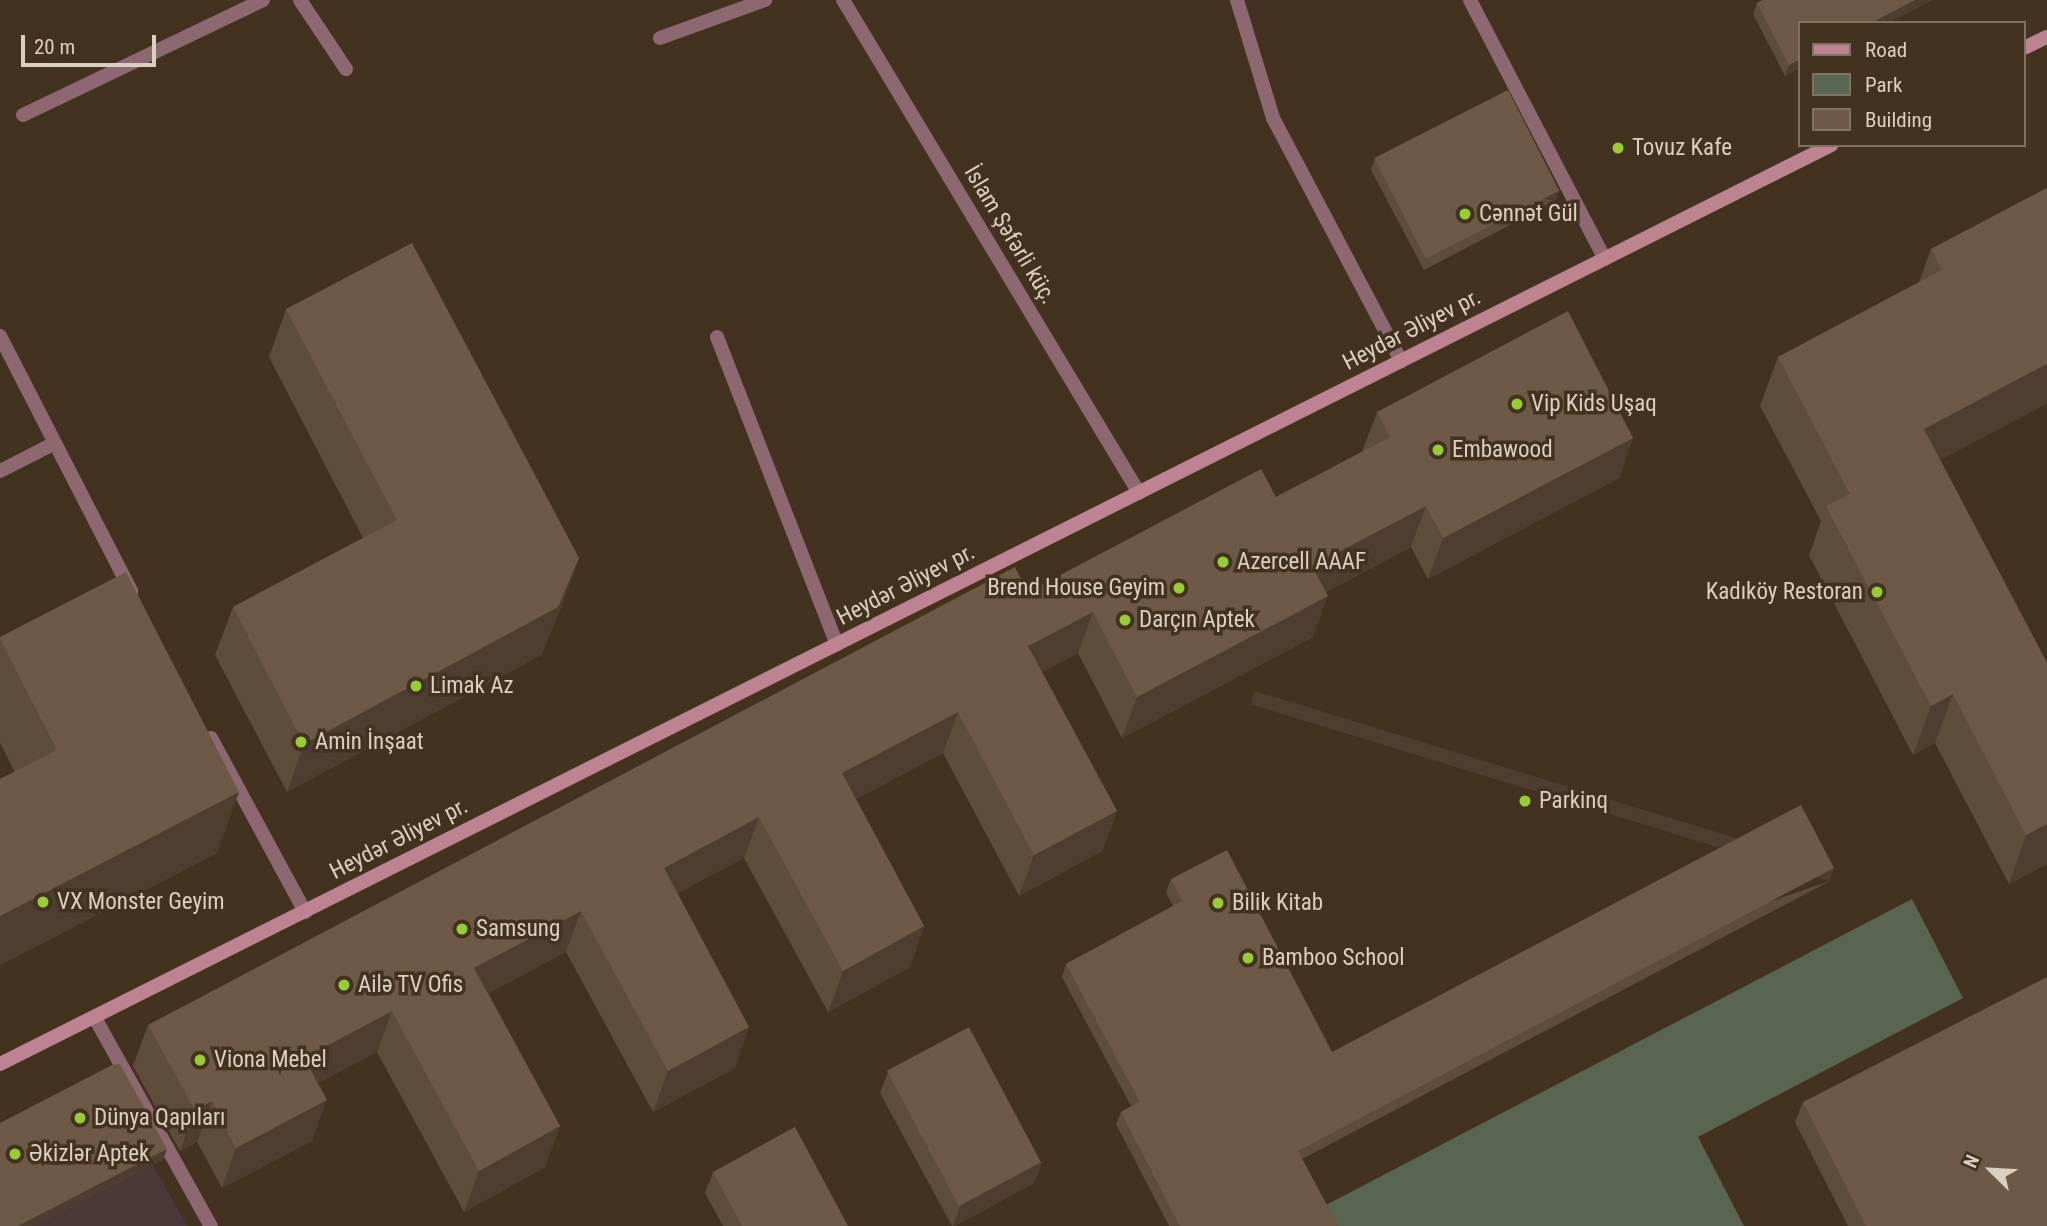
<!DOCTYPE html>
<meta charset="utf-8">
<style>
body{margin:0}
#map{position:relative;width:2047px;height:1226px;overflow:hidden;background:#443220;font-family:"Roboto Condensed",sans-serif}
div>[style]{position:absolute}
.industrial>*{inset:0;background:#4c3739}
.green>*{inset:0;background:#596551}
.minor>*{height:14px;margin:-7px;padding:0 7px;transform-origin:7px;border-radius:7px;background:#8d6871}
.secondary>*{height:14px;margin:-7px;padding:0 7px;transform-origin:7px;border-radius:7px;background:#bd8391}
.wall>*{inset:0;background:#5f4d3c}
.shaded-wall>*{inset:0;background:#4d3e31;transform-origin:0 0}
.building>*{inset:0;background:#6e5946;transform-origin:0 0}
.dots>*{width:19px;height:19px;translate:-50% -50%;box-sizing:border-box;border:4px solid #443220;border-radius:50%}
span{translate:-50% -50%;white-space:nowrap;text-align:center;line-height:1.15;-webkit-text-stroke:7px #443220;paint-order:stroke}
.poi-label{font-size:23px;color:#dbcfc4}
.left{translate:0 -50%;text-align:left}
.right{translate:-100% -50%;text-align:right}
.street-label{font-size:23px;color:#dbcfc4}
.legend{position:absolute;left:1798px;top:21px;width:228px;height:126px;box-sizing:border-box;background:#443220;border:2px solid #807162;margin:0;padding:9px 12px;list-style:none;font-size:21px;color:#dbcfc4}
.legend li{display:flex;align-items:center;gap:14px;height:35px}
.legend b{width:35px;border:2px solid #807162}
.north{position:absolute;left:1956px;top:1135px;width:70px;height:70px;-webkit-text-stroke:5px #443220;paint-order:stroke;rotate:294deg;font-size:19px;font-weight:700;line-height:28px;text-align:center;color:#dbcfc4}
.north::after{content:'';display:block;margin:auto;width:24px;height:32px;background:#dbcfc4;clip-path:polygon(50% 0,100% 100%,50% 72%,0 100%)}
.scale{position:absolute;left:21px;top:35px;width:135px;height:32px;box-sizing:border-box;border:4px solid #dbcfc4;border-top:0;padding-left:9px;font-size:21px;line-height:24px;white-space:nowrap;color:#dbcfc4;-webkit-text-stroke:5px #443220;paint-order:stroke}
</style>
<div id="map">
<div class="industrial">
<div style="clip-path:polygon(153px 1165px,187px 1226px,0 1226px)"></div>
</div>
<div class="green">
<div style="clip-path:polygon(1912px 899px,1963px 998px,1698px 1137px,1744px 1226px,1265px 1226px,1326px 1205px)"></div>
</div>
<div class="minor">
<div style="left:300px;top:0;width:83px;rotate:56.3deg"></div>
<div style="left:843px;top:0;width:575px;rotate:59.02deg"></div>
<div style="left:1237px;top:0;width:123px;rotate:73deg"></div>
<div style="left:1273px;top:118px;width:275px;rotate:62.2deg"></div>
<div style="left:1470px;top:0;width:292px;rotate:62.5deg"></div>
<div style="left:660px;top:38px;width:112px;rotate:-19.9deg"></div>
<div style="left:23px;top:115px;width:266px;rotate:-25.6deg"></div>
<div style="left:0;top:336px;width:287px;rotate:62.8deg"></div>
<div style="left:717px;top:337px;width:330px;rotate:68.7deg"></div>
<div style="left:0;top:471px;width:59px;rotate:-27deg"></div>
<div style="left:211px;top:738px;width:198px;rotate:61.6deg"></div>
<div style="left:95px;top:1018px;width:238px;rotate:60.9deg"></div>
</div>
<div class="secondary">
<div style="left:2024px;top:48px;width:25px;rotate:-26deg"></div>
<div style="left:0;top:1064px;width:2049px;rotate:-26.65deg"></div>
</div>
<div class="wall">
<div style="clip-path:polygon(1763px 0,1932px 0,1888px 23px,1800px 23px,1800px 68px,1785px 76px,1753px 14px,1757px 3px)"></div>
<div style="clip-path:polygon(1375px 159px,1556px 201px,1424px 270px,1371px 170px)"></div>
<div style="clip-path:polygon(2047px 188px,1940px 460px,2047px 663px,2047px 864px,2009px 884px,1935px 743px,1913px 755px,1809px 555px,1821px 521px,1760px 406px,1778px 357px,1919px 282px,1931px 249px)"></div>
<div style="clip-path:polygon(286px 309px,562px 606px,541px 655px,287px 792px,215px 655px,233px 607px,363px 538px,269px 357px)"></div>
<div style="clip-path:polygon(1377px 412px,1633px 438px,1619px 478px,1428px 579px,1411px 547px,1326px 592px,1313px 637px,1122px 738px,1078px 653px,1042px 672px,1117px 811px,1102px 851px,1019px 896px,943px 753px,856px 799px,924px 926px,910px 967px,828px 1012px,744px 858px,678px 893px,735px 1068px,653px 1112px,566px 952px,488px 993px,560px 1126px,545px 1167px,464px 1212px,377px 1052px,318px 1083px,312px 1141px,222px 1188px,197px 1142px,180px 1151px,133px 1066px,148px 1025px,1028px 592px,1276px 497px,1362px 452px)"></div>
<div style="clip-path:polygon(0 637px,239px 792px,217px 853px,0 965px,0 779px,15px 772px,0 743px)"></div>
<div style="clip-path:polygon(1171px 879px,1332px 1052px,1830px 881px,1302px 1159px,1338px 1226px,1169px 1226px,1116px 1124px,1121px 1112px,1131px 1106px,1062px 977px,1066px 964px,1173px 906px,1166px 892px)"></div>
<div style="clip-path:polygon(888px 1072px,1042px 1162px,1034px 1183px,955px 1226px,952px 1226px,880px 1093px)"></div>
<div style="clip-path:polygon(1803px 1102px,2047px 1226px,1848px 1226px,1795px 1122px)"></div>
<div style="clip-path:polygon(713px 1172px,848px 1226px,723px 1226px,705px 1193px)"></div>
</div>
<div class="shaded-wall">
<div style="clip-path:polygon(1915px 0,1932px 0,1888px 23px,1871px 23px)"></div>
<div style="clip-path:polygon(1800px 59px,1800px 68px,1785px 76px,1789px 65px)"></div>
<div style="left:1560px;top:190px;width:12px;height:149px;rotate:110deg"></div>
<div style="clip-path:polygon(2047px 364px,2047px 404px,1906px 478px,1924px 429px)"></div>
<div style="clip-path:polygon(1633px 438px,1619px 478px,1428px 579px,1443px 538px)"></div>
<div style="clip-path:polygon(1426px 506px,1411px 547px,1297px 607px,1312px 566px)"></div>
<div style="clip-path:polygon(579px 558px,562px 606px,541px 655px,287px 792px,304px 744px)"></div>
<div style="clip-path:polygon(1328px 596px,1313px 637px,1122px 738px,1137px 697px)"></div>
<div style="clip-path:polygon(1093px 612px,1078px 653px,1013px 687px,1028px 646px)"></div>
<div style="clip-path:polygon(1953px 694px,1935px 743px,1913px 755px,1931px 706px)"></div>
<div style="clip-path:polygon(958px 712px,943px 753px,827px 814px,842px 773px)"></div>
<div style="clip-path:polygon(239px 792px,217px 853px,0 965px,0 916px)"></div>
<div style="clip-path:polygon(1117px 811px,1102px 851px,1019px 896px,1034px 855px)"></div>
<div style="clip-path:polygon(759px 817px,744px 858px,649px 908px,664px 868px)"></div>
<div style="clip-path:polygon(2047px 824px,2047px 864px,2009px 884px,2026px 835px)"></div>
<div style="left:1834px;top:868px;width:14px;height:606px;rotate:107deg"></div>
<div style="clip-path:polygon(581px 911px,566px 952px,460px 1009px,474px 968px)"></div>
<div style="clip-path:polygon(924px 926px,910px 967px,828px 1012px,843px 971px)"></div>
<div style="clip-path:polygon(392px 1011px,377px 1052px,290px 1098px,304px 1058px)"></div>
<div style="clip-path:polygon(749px 1027px,735px 1068px,653px 1112px,668px 1071px)"></div>
<div style="clip-path:polygon(327px 1100px,312px 1141px,222px 1188px,236px 1148px)"></div>
<div style="clip-path:polygon(212px 1101px,197px 1142px,180px 1151px,195px 1110px)"></div>
<div style="clip-path:polygon(560px 1126px,545px 1167px,464px 1212px,479px 1171px)"></div>
<div style="clip-path:polygon(167px 1149px,163px 1160px,35px 1226px,18px 1226px)"></div>
<div style="clip-path:polygon(1042px 1162px,1034px 1183px,955px 1226px,953px 1226px,960px 1206px)"></div>
</div>
<div class="building">
<div style="clip-path:polygon(1763px 0,1915px 0,1871px 23px,1800px 23px,1800px 59px,1789px 65px,1757px 3px)"></div>
<div style="left:1508px;top:90px;width:113px;height:150px;rotate:63deg"></div>
<div style="clip-path:polygon(2047px 188px,2047px 364px,1924px 429px,2047px 663px,2047px 824px,2026px 835px,1953px 694px,1931px 706px,1826px 506px,1850px 494px,1778px 357px,1942px 270px,1931px 249px)"></div>
<div style="clip-path:polygon(412px 243px,579px 558px,558px 607px,304px 744px,233px 607px,397px 520px,286px 309px)"></div>
<div style="clip-path:polygon(1568px 311px,1633px 438px,1443px 538px,1426px 506px,1312px 566px,1328px 596px,1137px 697px,1093px 612px,1028px 646px,1117px 811px,1034px 855px,958px 712px,842px 773px,924px 926px,843px 971px,759px 817px,664px 868px,749px 1027px,668px 1071px,581px 911px,474px 968px,560px 1126px,479px 1171px,392px 1011px,304px 1058px,327px 1100px,236px 1148px,212px 1101px,195px 1110px,148px 1025px,1015px 567px,1028px 592px,1261px 469px,1276px 497px,1390px 437px,1377px 412px)"></div>
<div style="clip-path:polygon(126px 572px,239px 792px,0 916px,0 779px,57px 750px,0 639px,0 637px)"></div>
<div style="clip-path:polygon(1801px 805px,1834px 868px,1298px 1151px,1338px 1226px,1180px 1226px,1121px 1112px,1140px 1102px,1066px 964px,1182px 901px,1171px 879px,1227px 850px,1332px 1052px)"></div>
<div style="clip-path:polygon(2047px 977px,2047px 1226px,1866px 1226px,1803px 1102px)"></div>
<div style="left:969px;top:1027px;width:153px;height:93px;rotate:62deg"></div>
<div style="clip-path:polygon(120px 1064px,167px 1149px,18px 1226px,0 1226px,0 1123px,112px 1065px)"></div>
<div style="clip-path:polygon(795px 1127px,848px 1226px,742px 1226px,713px 1172px)"></div>
</div>
<div class="dots">
<div style="left:1618px;top:148px;background:#98cb37"></div>
<div style="left:1465px;top:214px;background:#98cb37"></div>
<div style="left:1517px;top:404px;background:#98cb37"></div>
<div style="left:1438px;top:450px;background:#98cb37"></div>
<div style="left:1223px;top:562px;background:#98cb37"></div>
<div style="left:1179px;top:588px;background:#98cb37"></div>
<div style="left:1877px;top:592px;background:#98cb37"></div>
<div style="left:1125px;top:620px;background:#98cb37"></div>
<div style="left:416px;top:686px;background:#98cb37"></div>
<div style="left:301px;top:742px;background:#98cb37"></div>
<div style="left:1525px;top:801px;background:#98cb37"></div>
<div style="left:43px;top:902px;background:#98cb37"></div>
<div style="left:1218px;top:903px;background:#98cb37"></div>
<div style="left:462px;top:929px;background:#98cb37"></div>
<div style="left:1248px;top:958px;background:#98cb37"></div>
<div style="left:344px;top:985px;background:#98cb37"></div>
<div style="left:200px;top:1060px;background:#98cb37"></div>
<div style="left:80px;top:1118px;background:#98cb37"></div>
<div style="left:15px;top:1154px;background:#98cb37"></div>
</div>
<div class="poi-label">
<span class="left" style="left:1632px;top:148px">Tovuz Kafe</span>
<span class="left" style="left:1479px;top:214px">Cənnət Gül</span>
<span class="left" style="left:1531px;top:404px">Vip Kids Uşaq</span>
<span class="left" style="left:1452px;top:450px">Embawood</span>
<span class="left" style="left:1237px;top:562px">Azercell AAAF</span>
<span class="right" style="left:1165px;top:588px">Brend House Geyim</span>
<span class="right" style="left:1863px;top:592px">Kadıköy Restoran</span>
<span class="left" style="left:1139px;top:620px">Darçın Aptek</span>
<span class="left" style="left:430px;top:686px">Limak Az</span>
<span class="left" style="left:315px;top:742px">Amin İnşaat</span>
<span class="left" style="left:1539px;top:801px">Parkinq</span>
<span class="left" style="left:57px;top:902px">VX Monster Geyim</span>
<span class="left" style="left:1232px;top:903px">Bilik Kitab</span>
<span class="left" style="left:476px;top:929px">Samsung</span>
<span class="left" style="left:1262px;top:958px">Bamboo School</span>
<span class="left" style="left:358px;top:985px">Ailə TV Ofis</span>
<span class="left" style="left:214px;top:1060px">Viona Mebel</span>
<span class="left" style="left:94px;top:1118px">Dünya Qapıları</span>
<span class="left" style="left:29px;top:1154px">Əkizlər Aptek</span>
</div>
<div class="street-label">
<span style="left:1010px;top:235px;rotate:59deg">İslam Şəfərli küç.</span>
<span style="left:1412px;top:330px;rotate:-27deg">Heydər Əliyev pr.</span>
<span style="left:906px;top:585px;rotate:-27deg">Heydər Əliyev pr.</span>
<span style="left:399px;top:839px;rotate:-27deg">Heydər Əliyev pr.</span>
</div>
<ul class="legend">
<li><b style="height:9px;background:#bd8391"></b>Road</li>
<li><b style="height:19px;background:#596551"></b>Park</li>
<li><b style="height:19px;background:#6e5946"></b>Building</li>
</ul>
<div class="north">N</div>
<div class="scale">20 m</div>
</div>
